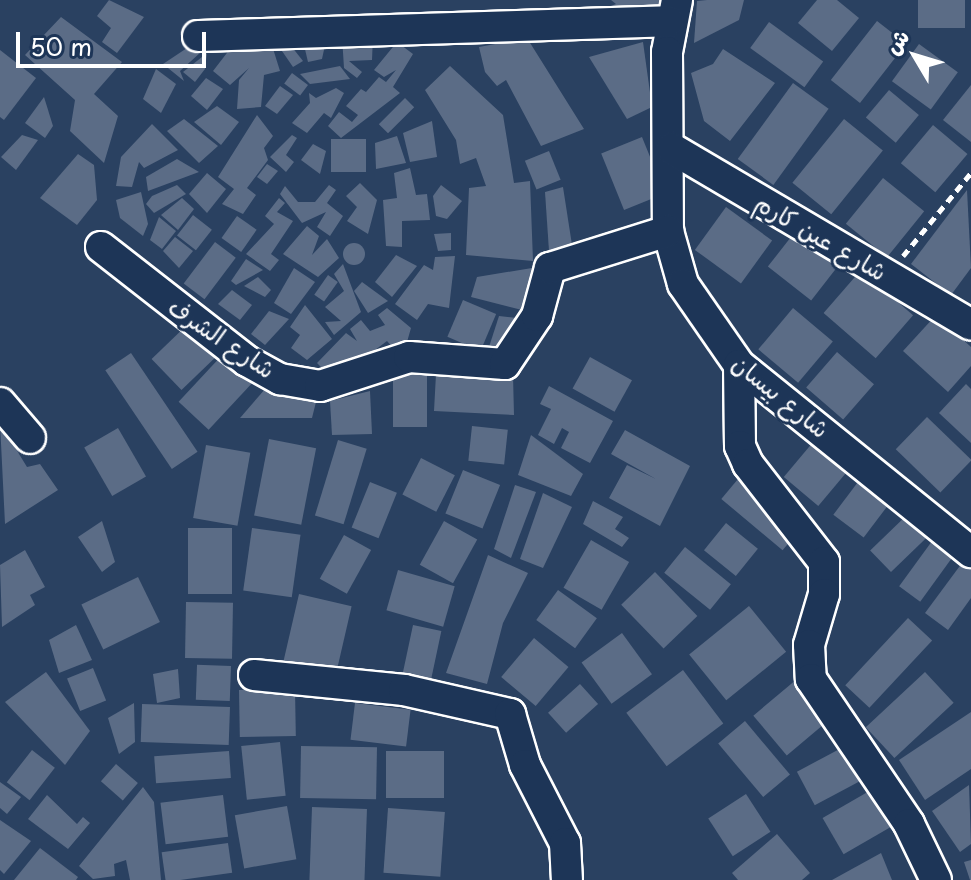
<!DOCTYPE html>
<meta charset="utf-8">
<style>
body{margin:0}
#map{position:relative;width:971px;height:880px;overflow:hidden;background:#2a4161;font-family:"Playpen Sans","Playpen Sans Arabic",sans-serif}
div>[style]{position:absolute}
.building>*{inset:0;background:#5b6c86;transform-origin:0 0}
.round{border-radius:50%}
.path>*{height:5px;margin-top:-2.5px;transform-origin:0;background:repeating-linear-gradient(90deg,#fff 0 8px,transparent 0 14px)}
.roads{filter:drop-shadow(2px 0 #fff) drop-shadow(-2px 0 #fff) drop-shadow(0 2px #fff) drop-shadow(0 -2px #fff)}
.street>*{height:30px;margin:-15px;padding:0 15px;transform-origin:15px;border-radius:15px;background:#1d3557}
span{translate:-50% -50%;white-space:nowrap;text-align:center;line-height:1.15;-webkit-text-stroke:6px #1d3557;paint-order:stroke}
.street-label{font-size:24px;color:#fff}
.north{position:absolute;left:875px;top:16px;width:80px;height:80px;-webkit-text-stroke:6px #1d3557;paint-order:stroke;rotate:308deg;font-size:22px;font-weight:700;line-height:32px;text-align:center;color:#fff}
.north::after{content:'';display:block;margin:auto;width:28px;height:36px;background:#fff;clip-path:polygon(50% 0,100% 100%,50% 72%,0 100%)}
.scale{position:absolute;left:16px;top:32px;width:190px;height:36px;box-sizing:border-box;border:4px solid #fff;border-top:0;padding-left:10px;font-size:24px;line-height:28px;white-space:nowrap;color:#fff;-webkit-text-stroke:6px #1d3557;paint-order:stroke}
</style>
<div id="map">
<div class="building">
<div style="clip-path:polygon(109px 0,144px 17px,117px 53px,102px 42px,111px 28px,97px 16px)"></div>
<div style="clip-path:polygon(611px 0,663px 0,657px 10px,605px 8px,616px 4px)"></div>
<div style="clip-path:polygon(707px 0,744px 0,739px 20px,694px 43px,697px 1px)"></div>
<div style="clip-path:polygon(817px 0,837px 0,859px 18px,832px 51px,798px 23px)"></div>
<div style="left:918px;top:0;width:47px;height:28px"></div>
<div style="clip-path:polygon(61px 17px,122px 62px,94px 94px,118px 116px,104px 163px,70px 131px,75px 100px,25px 55px)"></div>
<div style="left:877px;top:21px;width:37px;height:75px;rotate:38deg"></div>
<div style="left:769px;top:22px;width:67px;height:32px;rotate:36deg"></div>
<div style="clip-path:polygon(327px 36px,322px 59px,308px 62px,304px 45px)"></div>
<div style="clip-path:polygon(373px 36px,372px 60px,349px 61px,362px 72px,357px 78px,344px 68px,342px 37px)"></div>
<div style="clip-path:polygon(284px 37px,303px 61px,293px 67px,273px 38px)"></div>
<div style="clip-path:polygon(202px 38px,211px 43px,180px 71px,184px 81px,163px 64px)"></div>
<div style="clip-path:polygon(527px 38px,584px 129px,541px 146px,506px 80px,497px 86px,485px 72px,479px 47px)"></div>
<div style="clip-path:polygon(270px 39px,280px 71px,264px 75px,261px 107px,237px 109px,239px 80px,249px 68px,230px 85px,213px 71px,230px 49px)"></div>
<div style="clip-path:polygon(397px 42px,413px 54px,393px 87px,400px 93px,341px 138px,328px 126px,339px 112px,352px 122px,358px 115px,346px 106px,361px 89px,366px 92px,379px 77px,386px 82px,396px 70px,384px 77px,374px 70px)"></div>
<div style="clip-path:polygon(643px 42px,652px 107px,627px 119px,589px 57px)"></div>
<div style="left:919px;top:44px;width:48px;height:46px;rotate:36deg"></div>
<div style="clip-path:polygon(723px 49px,775px 83px,730px 141px,704px 121px,691px 73px,713px 64px)"></div>
<div style="clip-path:polygon(0 50px,36px 78px,4px 120px,0 117px)"></div>
<div style="clip-path:polygon(207px 53px,205px 69px,195px 82px,183px 72px)"></div>
<div style="clip-path:polygon(340px 66px,350px 79px,310px 84px,300px 74px)"></div>
<div style="clip-path:polygon(450px 66px,503px 115px,514px 183px,530px 181px,533px 261px,466px 255px,469px 188px,486px 186px,476px 158px,460px 164px,456px 140px,425px 90px)"></div>
<div style="clip-path:polygon(156px 69px,176px 84px,161px 113px,143px 99px)"></div>
<div style="left:292px;top:73px;width:20px;height:13px;rotate:37deg"></div>
<div style="clip-path:polygon(206px 78px,223px 89px,207px 110px,191px 96px)"></div>
<div style="left:793px;top:83px;width:44px;height:94px;rotate:36deg"></div>
<div style="clip-path:polygon(971px 85px,971px 142px,943px 120px)"></div>
<div style="clip-path:polygon(280px 86px,293px 95px,277px 114px,265px 106px)"></div>
<div style="clip-path:polygon(336px 88px,344px 93px,331px 118px,324px 113px,307px 133px,292px 123px,310px 103px,309px 93px,316px 98px)"></div>
<div style="left:889px;top:90px;width:39px;height:36px;rotate:40deg"></div>
<div style="clip-path:polygon(44px 97px,53px 126px,45px 138px,25px 123px)"></div>
<div style="left:405px;top:98px;width:13px;height:37px;rotate:45deg"></div>
<div style="clip-path:polygon(217px 106px,239px 122px,221px 145px,194px 122px)"></div>
<div style="clip-path:polygon(257px 115px,273px 136px,264px 148px,268px 160px,247px 188px,256px 195px,243px 214px,222px 204px,234px 189px,218px 177px)"></div>
<div style="clip-path:polygon(184px 119px,218px 146px,199px 163px,167px 131px)"></div>
<div style="left:844px;top:119px;width:50px;height:82px;rotate:39deg"></div>
<div style="clip-path:polygon(432px 121px,437px 157px,410px 162px,403px 133px)"></div>
<div style="clip-path:polygon(152px 124px,178px 150px,144px 168px,139px 162px,132px 187px,116px 186px,121px 157px)"></div>
<div style="left:933px;top:125px;width:45px;height:50px;rotate:40deg"></div>
<div style="clip-path:polygon(22px 135px,38px 140px,16px 170px,1px 157px)"></div>
<div style="clip-path:polygon(292px 135px,297px 138px,286px 155px,294px 162px,286px 172px,270px 157px)"></div>
<div style="clip-path:polygon(397px 136px,406px 163px,376px 169px,375px 143px)"></div>
<div style="left:642px;top:137px;width:61px;height:44px;rotate:68deg"></div>
<div style="left:366px;top:139px;width:33px;height:35px;rotate:90deg"></div>
<div style="clip-path:polygon(313px 144px,326px 151px,320px 174px,301px 160px)"></div>
<div style="left:549px;top:151px;width:31px;height:26px;rotate:68deg"></div>
<div style="clip-path:polygon(78px 154px,94px 165px,97px 200px,77px 225px,40px 198px)"></div>
<div style="clip-path:polygon(177px 159px,199px 172px,148px 191px,146px 177px)"></div>
<div style="clip-path:polygon(267px 164px,278px 171px,267px 184px,257px 177px)"></div>
<div style="clip-path:polygon(410px 168px,416px 195px,427px 194px,430px 220px,402px 221px,402px 247px,386px 246px,383px 200px,397px 198px,394px 173px)"></div>
<div style="clip-path:polygon(207px 173px,226px 189px,207px 213px,189px 194px)"></div>
<div style="left:883px;top:178px;width:53px;height:59px;rotate:39deg"></div>
<div style="clip-path:polygon(360px 183px,377px 200px,368px 234px,347px 221px,357px 207px,346px 196px)"></div>
<div style="clip-path:polygon(177px 185px,186px 194px,154px 213px,146px 204px,152px 196px)"></div>
<div style="clip-path:polygon(329px 185px,336px 190px,327px 203px,343px 216px,330px 236px,317px 227px,326px 212px,302px 223px,280px 194px,285px 186px,298px 202px,315px 202px)"></div>
<div style="clip-path:polygon(441px 185px,462px 201px,447px 219px,436px 216px,433px 196px)"></div>
<div style="clip-path:polygon(563px 187px,572px 245px,549px 251px,545px 192px)"></div>
<div style="clip-path:polygon(967px 190px,971px 268px,951px 295px,911px 264px)"></div>
<div style="clip-path:polygon(141px 192px,148px 224px,143px 236px,120px 218px,116px 200px)"></div>
<div style="clip-path:polygon(182px 198px,194px 209px,178px 230px,161px 215px)"></div>
<div style="clip-path:polygon(279px 198px,285px 203px,277px 212px,293px 221px,271px 254px,279px 260px,270px 271px,246px 254px,274px 224px,265px 216px)"></div>
<div style="left:726px;top:207px;width:57px;height:53px;rotate:36deg"></div>
<div style="left:193px;top:215px;width:24px;height:26px;rotate:38deg"></div>
<div style="left:237px;top:216px;width:24px;height:27px;rotate:35deg"></div>
<div style="clip-path:polygon(159px 217px,176px 231px,162px 249px,150px 240px)"></div>
<div style="clip-path:polygon(307px 226px,319px 236px,312px 255px,327px 239px,339px 258px,318px 277px,283px 254px)"></div>
<div style="left:798px;top:228px;width:55px;height:49px;rotate:38deg"></div>
<div style="clip-path:polygon(451px 233px,451px 250px,438px 251px,434px 234px)"></div>
<div style="clip-path:polygon(175px 237px,193px 251px,179px 268px,163px 251px)"></div>
<div style="left:215px;top:242px;width:26px;height:52px;rotate:37deg"></div>
<div class="round" style="left:343px;top:243px;width:22px;height:22px"></div>
<div style="clip-path:polygon(396px 255px,417px 266px,392px 297px,375px 282px)"></div>
<div style="clip-path:polygon(455px 256px,449px 308px,428px 304px,417px 320px,395px 304px,424px 265px,433px 270px,435px 257px)"></div>
<div style="clip-path:polygon(246px 259px,263px 270px,236px 285px,231px 281px)"></div>
<div style="clip-path:polygon(343px 264px,361px 312px,334px 335px,325px 322px,341px 321px,325px 307px,344px 291px,334px 274px)"></div>
<div style="clip-path:polygon(294px 268px,315px 282px,291px 314px,274px 303px)"></div>
<div style="clip-path:polygon(532px 268px,530px 312px,471px 297px,477px 277px)"></div>
<div style="left:861px;top:270px;width:69px;height:57px;rotate:41deg"></div>
<div style="left:328px;top:275px;width:12px;height:24px;rotate:35deg"></div>
<div style="clip-path:polygon(258px 277px,271px 290px,265px 297px,244px 286px)"></div>
<div style="clip-path:polygon(362px 282px,388px 301px,368px 313px,354px 291px)"></div>
<div style="clip-path:polygon(232px 290px,252px 305px,240px 320px,218px 304px)"></div>
<div style="left:463px;top:300px;width:36px;height:40px;rotate:23deg"></div>
<div style="clip-path:polygon(305px 305px,332px 339px,307px 360px,291px 348px,300px 335px,290px 327px)"></div>
<div style="clip-path:polygon(387px 308px,411px 328px,407px 342px,394px 349px,387px 341px,351px 368px,328px 374px,317px 363px,346px 333px,357px 341px,350px 329px,361px 320px,370px 331px,385px 325px,378px 315px)"></div>
<div style="left:793px;top:308px;width:52px;height:54px;rotate:40deg"></div>
<div style="clip-path:polygon(269px 311px,289px 319px,265px 345px,251px 334px)"></div>
<div style="clip-path:polygon(936px 315px,971px 347px,971px 366px,948px 392px,903px 351px)"></div>
<div style="clip-path:polygon(499px 316px,527px 319px,506px 354px,489px 347px)"></div>
<div style="left:189px;top:323px;width:43px;height:52px;rotate:46deg"></div>
<div style="left:225px;top:352px;width:41px;height:68px;rotate:43deg"></div>
<div style="left:837px;top:352px;width:49px;height:47px;rotate:41deg"></div>
<div style="left:131px;top:353px;width:119px;height:31px;rotate:56deg"></div>
<div style="left:590px;top:357px;width:48px;height:36px;rotate:29deg"></div>
<div style="clip-path:polygon(485px 372px,513px 375px,514px 415px,434px 411px,436px 374px,484px 379px)"></div>
<div style="left:393px;top:375px;width:34px;height:52px"></div>
<div style="clip-path:polygon(272px 381px,318px 394px,312px 418px,240px 418px)"></div>
<div style="clip-path:polygon(966px 384px,971px 389px,971px 443px,939px 413px)"></div>
<div style="clip-path:polygon(549px 386px,613px 421px,590px 463px,561px 448px,569px 432px,562px 428px,554px 444px,538px 435px,551px 409px,540px 404px)"></div>
<div style="clip-path:polygon(370px 391px,372px 434px,332px 435px,330px 401px)"></div>
<div style="left:927px;top:417px;width:62px;height:45px;rotate:44deg"></div>
<div style="clip-path:polygon(0 423px,27px 467px,40px 464px,58px 490px,5px 524px)"></div>
<div style="left:472px;top:426px;width:36px;height:35px;rotate:6deg"></div>
<div style="left:118px;top:428px;width:56px;height:39px;rotate:60deg"></div>
<div style="clip-path:polygon(625px 430px,690px 466px,660px 526px,609px 498px,627px 465px,656px 479px,611px 454px)"></div>
<div style="clip-path:polygon(531px 435px,583px 474px,571px 496px,518px 475px)"></div>
<div style="left:269px;top:439px;width:48px;height:78px;rotate:11deg"></div>
<div style="left:338px;top:440px;width:30px;height:79px;rotate:17deg"></div>
<div style="left:814px;top:441px;width:45px;height:47px;rotate:40deg"></div>
<div style="left:206px;top:445px;width:45px;height:74px;rotate:10deg"></div>
<div style="left:421px;top:458px;width:38px;height:41px;rotate:27deg"></div>
<div style="left:463px;top:470px;width:40px;height:47px;rotate:22deg"></div>
<div style="left:864px;top:474px;width:38px;height:51px;rotate:37deg"></div>
<div style="left:738px;top:479px;width:80px;height:26px;rotate:40deg"></div>
<div style="left:370px;top:482px;width:29px;height:49px;rotate:22deg"></div>
<div style="clip-path:polygon(515px 485px,536px 492px,511px 558px,494px 549px)"></div>
<div style="clip-path:polygon(543px 493px,572px 507px,543px 568px,520px 559px)"></div>
<div style="clip-path:polygon(593px 501px,623px 517px,615px 529px,629px 538px,622px 547px,583px 524px)"></div>
<div style="left:909px;top:513px;width:30px;height:54px;rotate:46deg"></div>
<div style="clip-path:polygon(102px 521px,115px 562px,102px 572px,78px 537px)"></div>
<div style="left:444px;top:521px;width:38px;height:50px;rotate:29deg"></div>
<div style="left:726px;top:523px;width:41px;height:35px;rotate:39deg"></div>
<div style="left:188px;top:528px;width:44px;height:66px"></div>
<div style="left:252px;top:528px;width:49px;height:63px;rotate:8deg"></div>
<div style="left:344px;top:535px;width:31px;height:50px;rotate:29deg"></div>
<div style="left:935px;top:537px;width:26px;height:61px;rotate:36deg"></div>
<div style="left:591px;top:540px;width:44px;height:55px;rotate:30deg"></div>
<div style="left:685px;top:547px;width:59px;height:33px;rotate:39deg"></div>
<div style="clip-path:polygon(25px 550px,45px 587px,30px 595px,35px 605px,2px 627px,0 565px)"></div>
<div style="clip-path:polygon(488px 555px,528px 573px,503px 623px,487px 684px,446px 673px)"></div>
<div style="clip-path:polygon(962px 563px,971px 569px,971px 598px,948px 630px,925px 613px)"></div>
<div style="left:398px;top:570px;width:59px;height:42px;rotate:16deg"></div>
<div style="left:655px;top:572px;width:61px;height:47px;rotate:46deg"></div>
<div style="left:138px;top:577px;width:50px;height:63px;rotate:64deg"></div>
<div style="left:558px;top:590px;width:48px;height:37px;rotate:36deg"></div>
<div style="left:299px;top:594px;width:54px;height:68px;rotate:13deg"></div>
<div style="left:186px;top:602px;width:47px;height:56px;rotate:1deg"></div>
<div style="left:749px;top:606px;width:59px;height:77px;rotate:51deg"></div>
<div style="left:908px;top:618px;width:33px;height:92px;rotate:43deg"></div>
<div style="clip-path:polygon(76px 625px,92px 660px,59px 673px,49px 640px)"></div>
<div style="left:413px;top:625px;width:29px;height:49px;rotate:12deg"></div>
<div style="left:622px;top:633px;width:51px;height:50px;rotate:54deg"></div>
<div style="left:534px;top:638px;width:45px;height:51px;rotate:40deg"></div>
<div style="left:231px;top:666px;width:35px;height:34px;rotate:92deg"></div>
<div style="left:93px;top:668px;width:35px;height:28px;rotate:68deg"></div>
<div style="clip-path:polygon(178px 669px,180px 698px,157px 703px,153px 674px)"></div>
<div style="left:683px;top:670px;width:67px;height:71px;rotate:53deg"></div>
<div style="clip-path:polygon(46px 672px,90px 731px,65px 765px,5px 702px)"></div>
<div style="left:925px;top:672px;width:42px;height:81px;rotate:47deg"></div>
<div style="left:797px;top:679px;width:52px;height:57px;rotate:50deg"></div>
<div style="left:580px;top:684px;width:27px;height:43px;rotate:48deg"></div>
<div style="left:295px;top:689px;width:47px;height:56px;rotate:89deg"></div>
<div style="clip-path:polygon(134px 703px,135px 742px,119px 754px,108px 718px)"></div>
<div style="left:355px;top:703px;width:56px;height:37px;rotate:7deg"></div>
<div style="left:230px;top:707px;width:38px;height:88px;rotate:92deg"></div>
<div style="clip-path:polygon(971px 712px,971px 769px,925px 800px,899px 760px)"></div>
<div style="left:745px;top:721px;width:70px;height:35px;rotate:50deg"></div>
<div style="left:280px;top:742px;width:54px;height:39px;rotate:84deg"></div>
<div style="left:849px;top:744px;width:38px;height:59px;rotate:62deg"></div>
<div style="left:301px;top:746px;width:76px;height:52px;rotate:1deg"></div>
<div style="left:32px;top:750px;width:29px;height:41px;rotate:38deg"></div>
<div style="left:229px;top:751px;width:27px;height:75px;rotate:86deg"></div>
<div style="left:386px;top:751px;width:58px;height:47px"></div>
<div style="left:116px;top:764px;width:29px;height:23px;rotate:41deg"></div>
<div style="clip-path:polygon(0 782px,21px 797px,7px 814px,0 808px)"></div>
<div style="clip-path:polygon(969px 785px,971px 844px,960px 852px,932px 811px)"></div>
<div style="left:878px;top:786px;width:42px;height:64px;rotate:60deg"></div>
<div style="clip-path:polygon(143px 787px,154px 802px,161px 880px,130px 880px,126px 860px,114px 864px,115px 876px,93px 879px,79px 866px)"></div>
<div style="left:746px;top:794px;width:45px;height:45px;rotate:57deg"></div>
<div style="clip-path:polygon(47px 795px,77px 824px,83px 817px,90px 823px,68px 849px,28px 819px)"></div>
<div style="left:223px;top:795px;width:42px;height:63px;rotate:83deg"></div>
<div style="left:287px;top:806px;width:54px;height:53px;rotate:80deg"></div>
<div style="left:312px;top:807px;width:55px;height:73px;rotate:2deg"></div>
<div style="left:388px;top:808px;width:57px;height:65px;rotate:4deg"></div>
<div style="clip-path:polygon(0 820px,31px 841px,4px 874px,0 870px)"></div>
<div style="clip-path:polygon(777px 834px,810px 873px,802px 880px,738px 880px,732px 873px)"></div>
<div style="left:228px;top:843px;width:30px;height:67px;rotate:82deg"></div>
<div style="clip-path:polygon(40px 848px,78px 877px,76px 880px,14px 880px)"></div>
<div style="clip-path:polygon(881px 853px,892px 880px,832px 880px)"></div>
<div style="clip-path:polygon(971px 860px,971px 880px,970px 880px,964px 862px)"></div>
</div>
<div class="path">
<div style="left:903px;top:256px;width:107px;rotate:-50.7deg"></div>
</div>
<div class="roads">
<div class="street">
<div style="left:677px;top:0;width:53px;rotate:100.9deg"></div>
<div style="left:667px;top:52px;width:179px;rotate:89.7deg"></div>
<div style="left:668px;top:231px;width:55px;rotate:74.2deg"></div>
<div style="left:683px;top:284px;width:98px;rotate:55.3deg"></div>
<div style="left:739px;top:365px;width:298px;rotate:38.9deg"></div>
<div style="left:198px;top:36px;width:471px;rotate:-1.8deg"></div>
<div style="left:671px;top:148px;width:348px;rotate:30.5deg"></div>
<div style="left:101px;top:247px;width:185px;rotate:38deg"></div>
<div style="left:247px;top:361px;width:38px;rotate:29deg"></div>
<div style="left:280px;top:379px;width:41px;rotate:9.9deg"></div>
<div style="left:320px;top:386px;width:94px;rotate:-18deg"></div>
<div style="left:409px;top:357px;width:96px;rotate:4.2deg"></div>
<div style="left:505px;top:364px;width:58px;rotate:-56.3deg"></div>
<div style="left:537px;top:316px;width:50px;rotate:-74.8deg"></div>
<div style="left:550px;top:268px;width:124px;rotate:-17.4deg"></div>
<div style="left:739px;top:365px;width:81px;rotate:89.3deg"></div>
<div style="left:740px;top:446px;width:20px;rotate:66deg"></div>
<div style="left:748px;top:464px;width:124px;rotate:52.2deg"></div>
<div style="left:824px;top:562px;width:32px;rotate:90deg"></div>
<div style="left:824px;top:594px;width:53px;rotate:106.4deg"></div>
<div style="left:809px;top:645px;width:34px;rotate:87deg"></div>
<div style="left:811px;top:679px;width:175px;rotate:55.9deg"></div>
<div style="left:909px;top:824px;width:62px;rotate:64.3deg"></div>
<div style="left:0;top:403px;width:46px;rotate:49.4deg"></div>
<div style="left:254px;top:675px;width:151px;rotate:5.7deg"></div>
<div style="left:404px;top:690px;width:109px;rotate:12.8deg"></div>
<div style="left:510px;top:714px;width:53px;rotate:73.6deg"></div>
<div style="left:525px;top:765px;width:88px;rotate:62.9deg"></div>
<div style="left:565px;top:843px;width:37px;rotate:87deg"></div>
</div>
</div>
<div class="street-label">
<span style="left:821px;top:237px;rotate:30deg">شارع عين كارم</span>
<span style="left:222px;top:338px;rotate:34deg">شارع الشرف</span>
<span style="left:781px;top:396px;rotate:39deg">شارع بيسان</span>
</div>
<div class="north">ش</div>
<div class="scale">50 m</div>
</div>
